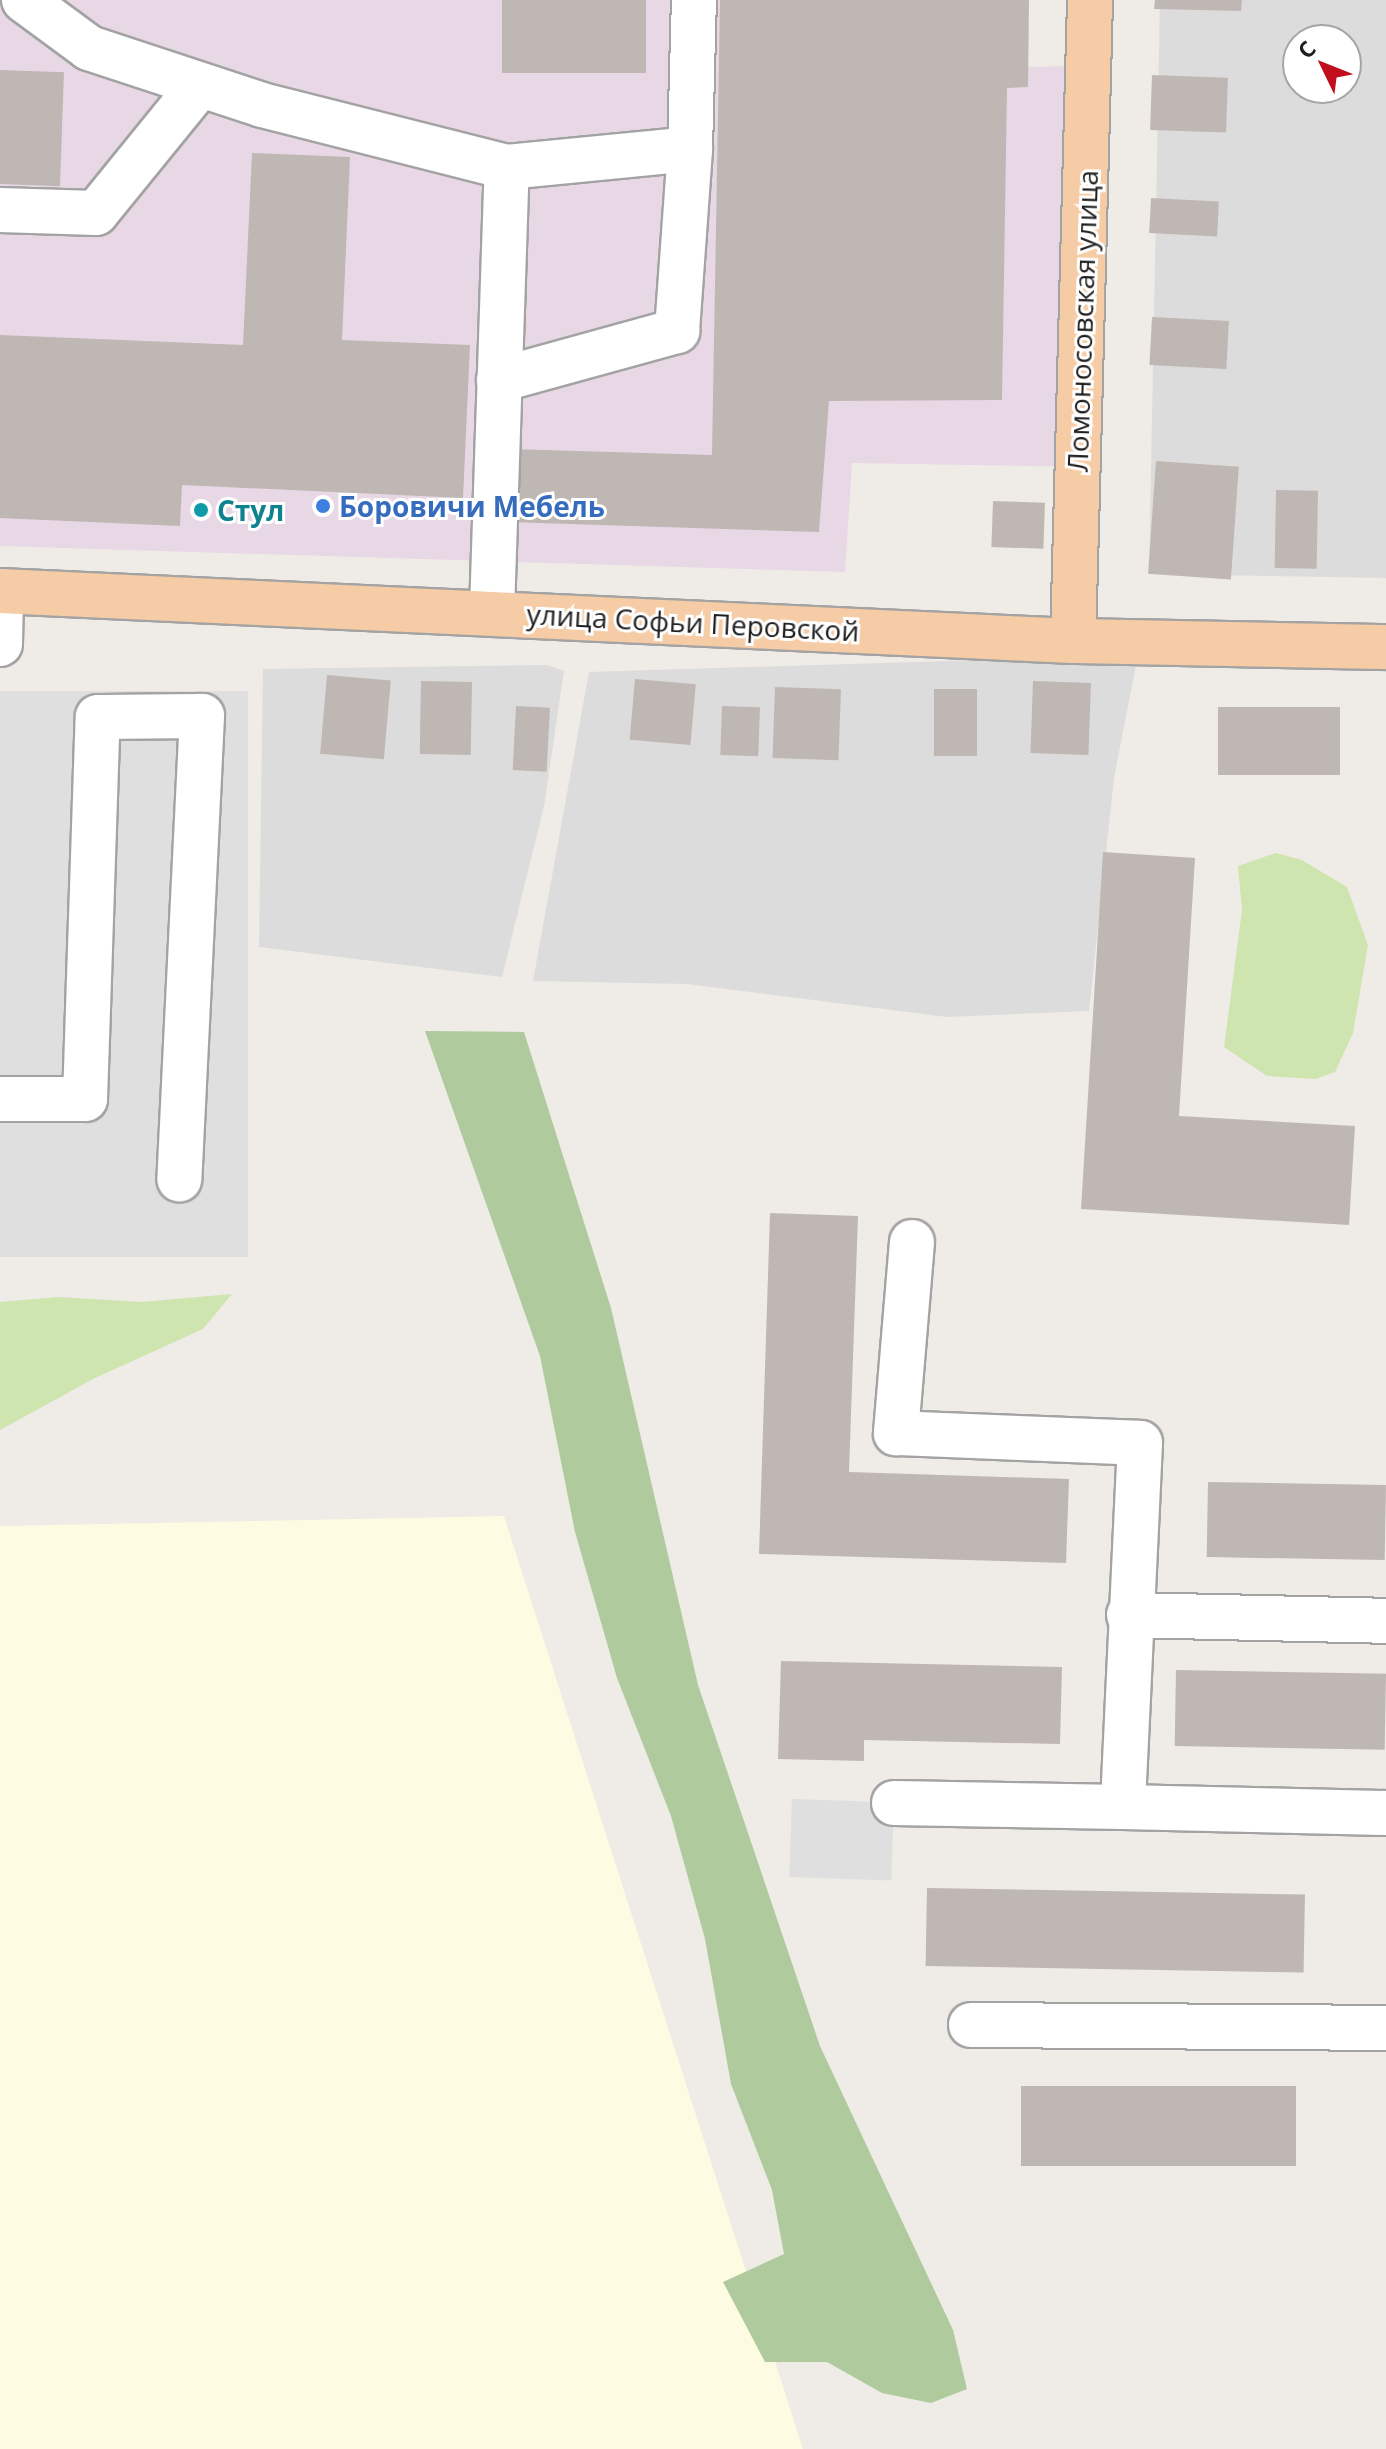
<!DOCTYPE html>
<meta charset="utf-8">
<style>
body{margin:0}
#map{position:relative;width:1386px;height:2449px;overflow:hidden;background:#efebe6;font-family:"Open Sans",sans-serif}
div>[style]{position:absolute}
.residential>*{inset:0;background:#dddcdc}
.industrial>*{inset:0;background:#e8d8e6}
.education>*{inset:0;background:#fdfbe1}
.grass>*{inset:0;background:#cee5af}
.forest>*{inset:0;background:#afcb9e}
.parking>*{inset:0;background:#dfdfdf;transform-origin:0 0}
.building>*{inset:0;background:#bfb7b3;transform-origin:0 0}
.roads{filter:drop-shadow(2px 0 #a3a3a3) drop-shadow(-2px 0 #a3a3a3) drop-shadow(0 2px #a3a3a3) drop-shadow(0 -2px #a3a3a3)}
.minor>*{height:44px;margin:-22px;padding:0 22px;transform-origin:22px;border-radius:22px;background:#fff}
.major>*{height:44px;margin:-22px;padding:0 22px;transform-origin:22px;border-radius:22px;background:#f5cca5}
.dots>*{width:22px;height:22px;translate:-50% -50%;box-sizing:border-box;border:4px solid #fff;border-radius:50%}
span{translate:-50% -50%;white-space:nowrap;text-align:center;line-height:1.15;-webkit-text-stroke:6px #fff;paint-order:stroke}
.street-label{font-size:28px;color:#1f1f1f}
.shop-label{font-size:28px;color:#366cbe;font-weight:700}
.left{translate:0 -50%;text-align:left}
.culture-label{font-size:28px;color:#0d838f;font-weight:700}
.north{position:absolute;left:1282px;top:24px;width:80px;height:80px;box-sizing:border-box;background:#fff;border:2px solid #a5a5a5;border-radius:50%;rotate:313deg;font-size:22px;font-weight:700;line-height:32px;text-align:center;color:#1f1f1f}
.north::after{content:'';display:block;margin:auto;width:28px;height:36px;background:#c00e1d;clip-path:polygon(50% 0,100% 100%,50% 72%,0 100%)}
</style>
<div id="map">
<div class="residential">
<div style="clip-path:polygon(evenodd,1160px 0,1386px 0,1386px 578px,1149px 574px,1160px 0,1298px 40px,1346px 40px,1346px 88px,1298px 88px,1298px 40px)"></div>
<div style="clip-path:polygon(1138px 655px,1114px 778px,1089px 1011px,947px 1017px,687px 984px,533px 981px,589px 672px)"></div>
<div style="clip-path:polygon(547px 665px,564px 671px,544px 806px,502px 977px,259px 947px,263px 669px)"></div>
</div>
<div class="industrial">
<div style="clip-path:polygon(0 0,882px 0,881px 68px,1097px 66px,1090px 467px,852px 463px,845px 572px,0 546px)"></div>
</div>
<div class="education">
<div style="clip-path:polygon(504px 1516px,803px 2449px,0 2449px,0 1526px)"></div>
</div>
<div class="grass">
<div style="clip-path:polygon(1276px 853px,1302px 860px,1347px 887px,1368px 945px,1353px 1033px,1335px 1072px,1315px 1079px,1267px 1076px,1224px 1047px,1242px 910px,1238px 866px)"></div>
<div style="clip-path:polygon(232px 1294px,203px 1329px,93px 1379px,0 1430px,0 1302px,59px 1297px,142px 1302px)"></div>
</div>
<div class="forest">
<div style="clip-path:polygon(425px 1031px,524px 1032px,611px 1308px,698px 1685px,820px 2046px,953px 2330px,967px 2389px,931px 2403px,882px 2393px,827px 2362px,765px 2362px,723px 2282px,784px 2254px,772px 2190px,731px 2084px,705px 1939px,671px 1816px,617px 1678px,575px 1532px,540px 1356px)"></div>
</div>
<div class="parking">
<div style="left:248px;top:691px;width:566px;height:248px;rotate:90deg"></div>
<div style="left:792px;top:1799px;width:102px;height:78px;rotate:2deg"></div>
</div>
<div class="building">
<div style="left:502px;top:0;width:144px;height:73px"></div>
<div style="clip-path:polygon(720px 0,1029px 0,1028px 87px,1007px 88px,1002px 400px,829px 401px,819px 532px,507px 522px,510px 449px,712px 455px)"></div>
<div style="clip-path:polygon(1155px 0,1242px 0,1241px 11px,1154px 9px)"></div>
<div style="left:0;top:70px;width:64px;height:114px;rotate:2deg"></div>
<div style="left:1152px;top:75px;width:76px;height:55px;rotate:2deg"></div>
<div style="clip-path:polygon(252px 153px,350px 157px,342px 340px,470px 345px,463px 498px,182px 485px,180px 526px,0 518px,0 335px,243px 345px)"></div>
<div style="left:1151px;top:198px;width:68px;height:35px;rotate:3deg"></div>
<div style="left:1152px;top:317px;width:77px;height:48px;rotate:3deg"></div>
<div style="left:1156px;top:461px;width:83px;height:113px;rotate:4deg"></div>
<div style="left:1276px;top:490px;width:42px;height:78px;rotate:1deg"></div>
<div style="left:993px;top:501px;width:52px;height:46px;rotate:2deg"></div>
<div style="left:327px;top:675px;width:64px;height:79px;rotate:5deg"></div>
<div style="left:635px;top:679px;width:61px;height:61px;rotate:5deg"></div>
<div style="left:421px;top:681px;width:51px;height:73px;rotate:1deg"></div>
<div style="left:1033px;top:681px;width:58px;height:72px;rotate:2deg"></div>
<div style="left:775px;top:687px;width:66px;height:71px;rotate:2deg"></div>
<div style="left:934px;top:689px;width:43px;height:67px"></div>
<div style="left:516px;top:706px;width:34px;height:64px;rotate:3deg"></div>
<div style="left:722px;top:706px;width:38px;height:49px;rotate:2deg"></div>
<div style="left:1218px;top:707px;width:122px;height:68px"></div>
<div style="clip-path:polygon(1103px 852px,1195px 858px,1179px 1116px,1355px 1126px,1349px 1225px,1081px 1209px)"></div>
<div style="clip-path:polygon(770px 1213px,858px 1216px,849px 1472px,1069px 1479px,1066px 1563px,759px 1554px)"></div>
<div style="left:1208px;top:1482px;width:178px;height:75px;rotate:1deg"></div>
<div style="clip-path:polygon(781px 1661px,1062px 1667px,1060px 1744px,864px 1740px,864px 1761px,778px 1759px)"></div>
<div style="left:1176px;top:1670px;width:210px;height:76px;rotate:1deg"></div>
<div style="left:927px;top:1888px;width:378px;height:78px;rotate:1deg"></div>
<div style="left:1021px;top:2086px;width:275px;height:80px"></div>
</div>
<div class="roads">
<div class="minor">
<div style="left:24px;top:0;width:81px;rotate:36.4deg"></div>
<div style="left:89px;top:48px;width:182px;rotate:18.2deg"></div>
<div style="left:262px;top:105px;width:253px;rotate:14.2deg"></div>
<div style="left:507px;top:167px;width:184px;rotate:-5.6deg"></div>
<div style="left:690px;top:149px;width:149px;rotate:-88.5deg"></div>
<div style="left:0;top:210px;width:96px;rotate:1.8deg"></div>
<div style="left:96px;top:213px;width:165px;rotate:-50.9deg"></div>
<div style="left:499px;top:380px;width:185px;rotate:-15.4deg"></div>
<div style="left:677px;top:331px;width:182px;rotate:-85.9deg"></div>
<div style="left:492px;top:611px;width:444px;rotate:-88.1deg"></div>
<div style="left:0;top:644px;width:53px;rotate:-88.9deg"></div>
<div style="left:0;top:1099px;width:85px"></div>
<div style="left:85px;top:1099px;width:382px;rotate:-88.1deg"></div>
<div style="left:98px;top:717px;width:104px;rotate:-0.6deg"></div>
<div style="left:202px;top:716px;width:464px;rotate:92.8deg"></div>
<div style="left:912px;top:1242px;width:192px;rotate:94.8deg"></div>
<div style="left:896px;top:1433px;width:244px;rotate:2.3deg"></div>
<div style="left:1140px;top:1443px;width:364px;rotate:92.7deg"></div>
<div style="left:1123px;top:1807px;width:263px;rotate:1.3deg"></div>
<div style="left:1129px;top:1615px;width:257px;rotate:1.3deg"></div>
<div style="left:894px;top:1803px;width:229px;rotate:1deg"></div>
<div style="left:971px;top:2025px;width:415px;rotate:0.4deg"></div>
</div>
<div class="major">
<div style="left:0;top:591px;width:1074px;rotate:2.67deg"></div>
<div style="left:1073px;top:641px;width:313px;rotate:1.1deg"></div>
<div style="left:1073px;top:641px;width:641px;rotate:-88.48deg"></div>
</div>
</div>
<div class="dots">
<div style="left:323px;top:506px;background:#3f7fe0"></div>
<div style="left:201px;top:510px;background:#0f9aa8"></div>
</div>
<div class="street-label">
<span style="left:1082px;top:321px;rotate:-88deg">Ломоносовская улица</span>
<span style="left:693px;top:622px;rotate:3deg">улица Софьи Перовской</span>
</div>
<div class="shop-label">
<span class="left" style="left:339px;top:506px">Боровичи Мебель</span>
</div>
<div class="culture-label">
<span class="left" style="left:217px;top:510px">Стул</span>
</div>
<div class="north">С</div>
</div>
